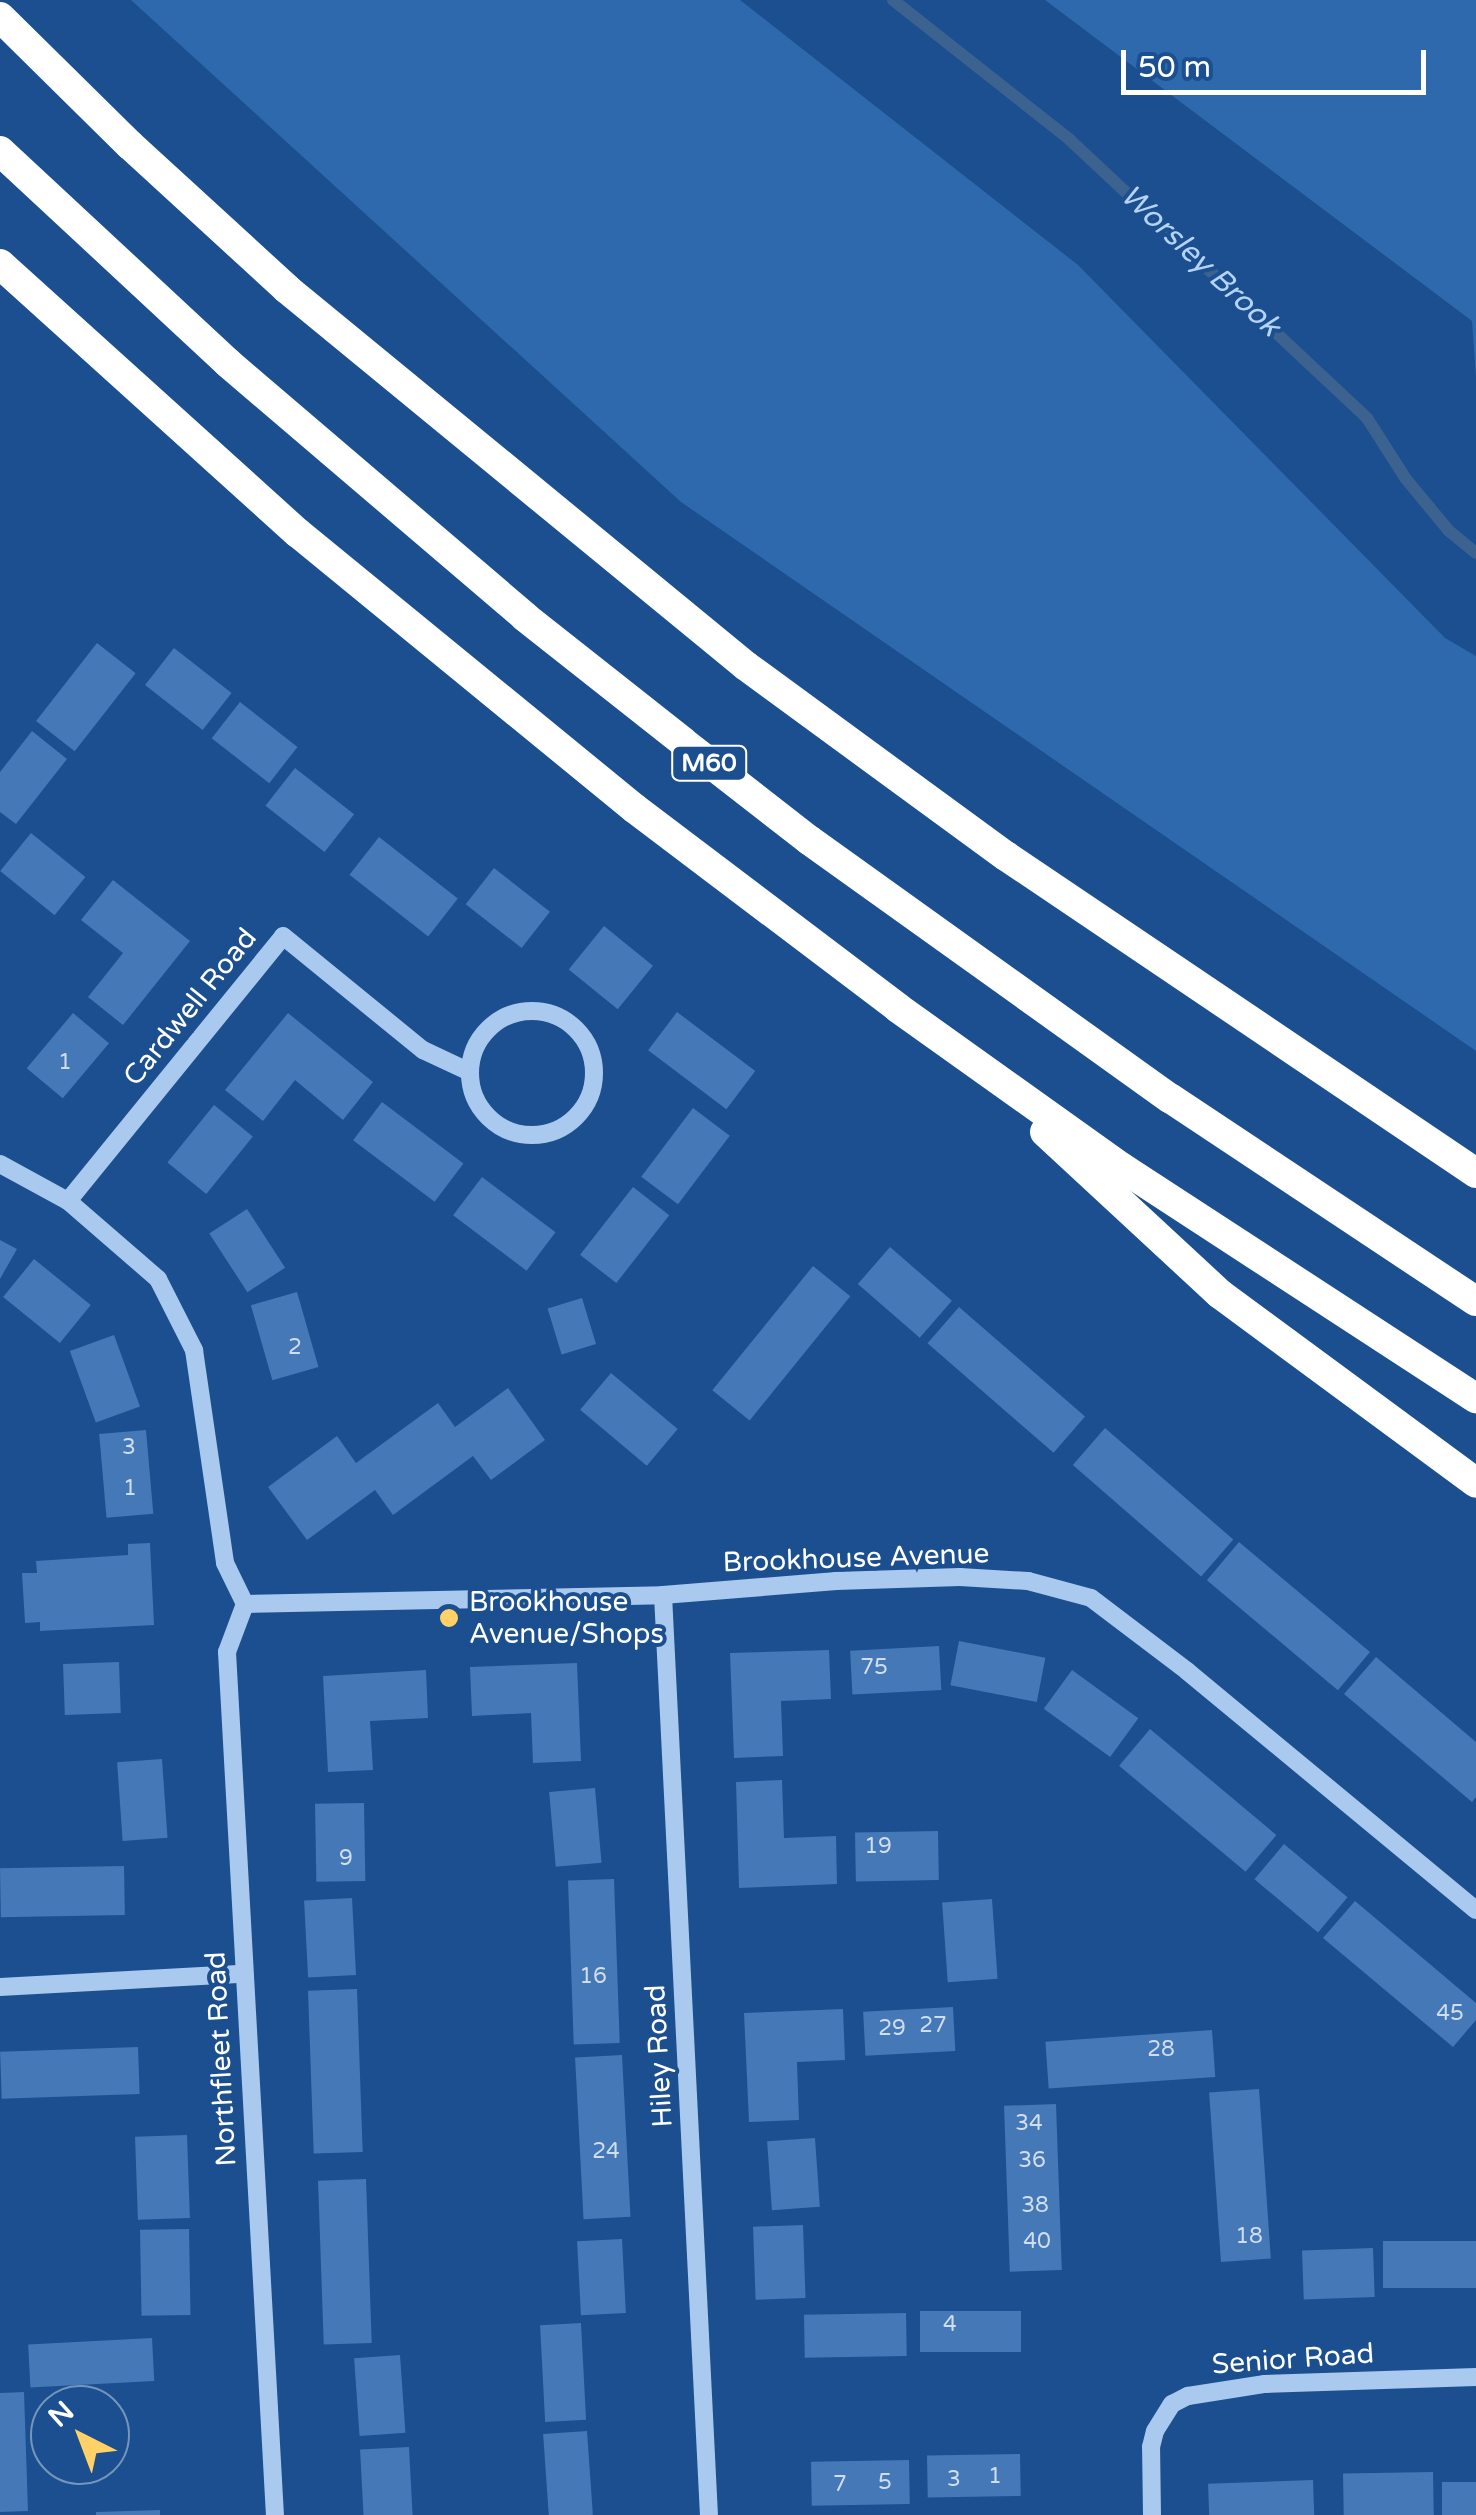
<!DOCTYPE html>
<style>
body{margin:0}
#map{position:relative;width:1476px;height:2515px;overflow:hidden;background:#1b4f8f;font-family:"Varela Round",sans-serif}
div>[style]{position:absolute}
.green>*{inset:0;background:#2e69ad}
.stream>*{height:12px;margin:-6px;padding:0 6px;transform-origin:6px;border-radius:6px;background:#3c6290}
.building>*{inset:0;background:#4478b7;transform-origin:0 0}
.minor>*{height:18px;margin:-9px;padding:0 9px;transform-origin:9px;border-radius:9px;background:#a9c9ee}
.minor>.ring{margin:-9px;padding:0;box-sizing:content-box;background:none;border:18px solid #a9c9ee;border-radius:50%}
.highway>*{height:30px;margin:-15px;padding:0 15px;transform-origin:15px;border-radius:15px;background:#fff}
.dots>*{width:28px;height:28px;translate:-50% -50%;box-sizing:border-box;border:5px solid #1b4f8f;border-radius:50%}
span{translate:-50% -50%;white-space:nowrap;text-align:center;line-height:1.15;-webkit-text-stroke:8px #1b4f8f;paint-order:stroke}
.number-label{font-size:22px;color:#d0dded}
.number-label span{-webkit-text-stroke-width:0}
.shield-label span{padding:2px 8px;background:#1b4f8f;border:2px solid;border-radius:8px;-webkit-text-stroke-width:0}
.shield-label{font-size:25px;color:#fff;font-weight:700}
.street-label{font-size:28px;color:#fff}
.poi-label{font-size:28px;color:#fff}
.left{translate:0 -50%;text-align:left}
.water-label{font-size:30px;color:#b5d3f5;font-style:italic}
.north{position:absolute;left:30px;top:2385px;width:100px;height:100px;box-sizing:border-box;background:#1b4f8f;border:2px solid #7695bc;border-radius:50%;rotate:318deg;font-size:28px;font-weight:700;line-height:40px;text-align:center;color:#fff}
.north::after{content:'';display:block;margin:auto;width:35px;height:45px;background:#ffd166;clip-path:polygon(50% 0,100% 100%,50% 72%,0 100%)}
.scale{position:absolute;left:1121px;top:50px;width:305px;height:45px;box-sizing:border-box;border:5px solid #fff;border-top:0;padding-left:12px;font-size:30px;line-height:35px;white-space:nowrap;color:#fff;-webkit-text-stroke:8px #1b4f8f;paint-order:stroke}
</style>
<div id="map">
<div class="green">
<div style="clip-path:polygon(131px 0,740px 0,1078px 265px,1445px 638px,1476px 656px,1476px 1051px,681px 502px)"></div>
<div style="clip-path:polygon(1045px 0,1476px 0,1476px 378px,1472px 321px)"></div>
</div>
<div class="stream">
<div style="left:893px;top:0;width:226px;rotate:38.3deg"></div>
<div style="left:1070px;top:140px;width:407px;rotate:43.1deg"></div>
<div style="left:1367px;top:418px;width:72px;rotate:57.4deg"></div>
<div style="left:1406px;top:479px;width:67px;rotate:50.4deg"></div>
<div style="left:1449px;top:531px;width:35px;rotate:39deg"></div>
</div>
<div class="building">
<div style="left:97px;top:643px;width:49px;height:99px;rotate:38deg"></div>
<div style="left:174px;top:648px;width:73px;height:47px;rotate:38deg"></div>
<div style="left:240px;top:702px;width:73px;height:46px;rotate:38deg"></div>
<div style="clip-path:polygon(32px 731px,67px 759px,16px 824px,0 812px,0 772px)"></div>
<div style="left:295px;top:768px;width:75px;height:48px;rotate:38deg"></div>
<div style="left:31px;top:833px;width:70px;height:49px;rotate:39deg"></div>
<div style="left:379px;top:837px;width:100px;height:48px;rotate:38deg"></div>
<div style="left:494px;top:868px;width:71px;height:46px;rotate:38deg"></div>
<div style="clip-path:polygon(113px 880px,190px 941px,123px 1025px,88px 997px,123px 953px,81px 920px)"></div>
<div style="left:604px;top:926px;width:63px;height:56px;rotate:39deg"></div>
<div style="left:677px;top:1012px;width:98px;height:48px;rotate:37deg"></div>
<div style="left:73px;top:1013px;width:47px;height:72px;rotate:40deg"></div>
<div style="clip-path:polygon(288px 1013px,373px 1082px,343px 1120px,295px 1080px,263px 1121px,225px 1090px)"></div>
<div style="left:382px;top:1102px;width:102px;height:48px;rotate:37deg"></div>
<div style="left:214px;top:1105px;width:50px;height:74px;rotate:39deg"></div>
<div style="left:693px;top:1108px;width:46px;height:86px;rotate:37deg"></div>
<div style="left:482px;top:1177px;width:92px;height:48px;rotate:37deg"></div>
<div style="left:633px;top:1187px;width:46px;height:86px;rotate:38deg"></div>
<div style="left:247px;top:1209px;width:70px;height:45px;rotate:57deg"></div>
<div style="clip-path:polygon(0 1240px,17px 1249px,0 1279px)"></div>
<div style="left:890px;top:1247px;width:82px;height:49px;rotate:41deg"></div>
<div style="left:34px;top:1259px;width:73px;height:49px;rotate:39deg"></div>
<div style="left:813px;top:1266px;width:48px;height:160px;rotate:39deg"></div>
<div style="left:297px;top:1292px;width:78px;height:48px;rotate:74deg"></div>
<div style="left:582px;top:1298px;width:48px;height:36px;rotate:73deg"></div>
<div style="left:959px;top:1307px;width:167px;height:48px;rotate:41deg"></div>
<div style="left:114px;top:1335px;width:76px;height:47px;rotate:70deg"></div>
<div style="left:611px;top:1373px;width:87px;height:48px;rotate:40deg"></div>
<div style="clip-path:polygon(508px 1388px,545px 1440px,491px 1480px,473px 1456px,393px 1515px,375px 1490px,307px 1540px,268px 1487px,337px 1436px,356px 1463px,438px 1403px,455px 1427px)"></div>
<div style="left:1105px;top:1428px;width:170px;height:49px;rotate:41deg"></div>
<div style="left:146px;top:1430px;width:84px;height:47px;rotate:85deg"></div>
<div style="left:1239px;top:1542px;width:171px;height:50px;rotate:40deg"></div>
<div style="clip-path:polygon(150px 1543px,154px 1625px,40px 1631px,40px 1622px,25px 1623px,22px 1573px,37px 1573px,36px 1561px,128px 1555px,128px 1544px)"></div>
<div style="left:959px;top:1641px;width:88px;height:45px;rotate:11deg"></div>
<div style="left:939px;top:1646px;width:44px;height:89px;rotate:87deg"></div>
<div style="clip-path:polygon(829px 1650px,831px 1699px,781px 1701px,783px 1756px,734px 1758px,730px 1653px)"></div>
<div style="clip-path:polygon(1376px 1657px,1476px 1742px,1476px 1797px,1472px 1802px,1344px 1694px)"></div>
<div style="left:119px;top:1662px;width:51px;height:56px;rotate:88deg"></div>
<div style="clip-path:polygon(577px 1663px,581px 1761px,533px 1763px,531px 1713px,472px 1716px,470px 1667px)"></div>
<div style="clip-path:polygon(426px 1670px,428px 1718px,370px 1721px,373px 1770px,328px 1772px,323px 1676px)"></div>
<div style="left:1072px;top:1670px;width:82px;height:48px;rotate:36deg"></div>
<div style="left:1150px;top:1729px;width:165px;height:48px;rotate:40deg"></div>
<div style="left:162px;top:1759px;width:79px;height:45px;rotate:86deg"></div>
<div style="clip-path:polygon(782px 1780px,784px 1838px,836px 1836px,837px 1884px,739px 1888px,736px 1782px)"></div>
<div style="left:595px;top:1788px;width:75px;height:46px;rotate:85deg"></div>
<div style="left:364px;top:1803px;width:78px;height:49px;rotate:89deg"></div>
<div style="left:938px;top:1831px;width:49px;height:83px;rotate:89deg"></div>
<div style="left:1284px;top:1844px;width:83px;height:46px;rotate:40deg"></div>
<div style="left:124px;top:1866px;width:49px;height:124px;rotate:89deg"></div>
<div style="left:614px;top:1879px;width:164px;height:46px;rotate:88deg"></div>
<div style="left:352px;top:1898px;width:77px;height:48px;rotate:87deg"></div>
<div style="left:992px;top:1899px;width:80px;height:50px;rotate:86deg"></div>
<div style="clip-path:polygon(1355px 1901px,1476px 2003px,1476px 2020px,1453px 2047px,1323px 1938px)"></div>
<div style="left:357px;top:1989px;width:163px;height:49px;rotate:88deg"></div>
<div style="left:953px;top:2007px;width:44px;height:90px;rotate:87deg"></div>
<div style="clip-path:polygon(843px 2009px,845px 2060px,797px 2062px,799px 2120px,749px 2122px,744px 2013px)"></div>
<div style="left:1212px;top:2030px;width:47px;height:167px;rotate:86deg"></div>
<div style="left:138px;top:2047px;width:47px;height:138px;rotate:88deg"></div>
<div style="left:622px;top:2055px;width:162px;height:47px;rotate:87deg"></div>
<div style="left:1259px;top:2089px;width:170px;height:50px;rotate:86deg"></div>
<div style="left:1056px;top:2104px;width:166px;height:52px;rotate:88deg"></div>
<div style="left:187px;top:2135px;width:83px;height:52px;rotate:88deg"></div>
<div style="left:815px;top:2138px;width:69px;height:48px;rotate:86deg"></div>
<div style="left:366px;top:2179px;width:164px;height:48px;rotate:88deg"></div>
<div style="left:803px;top:2225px;width:73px;height:50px;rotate:88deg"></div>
<div style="left:189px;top:2229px;width:86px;height:49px;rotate:89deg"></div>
<div style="left:622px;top:2239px;width:74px;height:45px;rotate:87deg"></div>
<div style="left:1476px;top:2241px;width:47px;height:93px;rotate:90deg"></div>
<div style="left:1373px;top:2248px;width:49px;height:71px;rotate:88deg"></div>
<div style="left:920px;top:2311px;width:101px;height:41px"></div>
<div style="left:906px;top:2313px;width:43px;height:102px;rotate:89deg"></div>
<div style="left:581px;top:2323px;width:97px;height:41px;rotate:87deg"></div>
<div style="left:152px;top:2338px;width:43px;height:124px;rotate:87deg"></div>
<div style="left:400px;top:2355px;width:78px;height:46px;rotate:86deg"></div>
<div style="clip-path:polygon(24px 2392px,28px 2511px,0 2512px,0 2393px)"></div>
<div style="left:587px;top:2431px;width:84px;height:44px;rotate:86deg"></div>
<div style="left:409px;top:2447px;width:68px;height:49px;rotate:87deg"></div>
<div style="left:1020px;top:2454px;width:42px;height:93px;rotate:89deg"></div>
<div style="left:909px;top:2460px;width:44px;height:98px;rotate:89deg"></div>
<div style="left:1433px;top:2472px;width:43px;height:90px;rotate:89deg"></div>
<div style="left:1313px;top:2480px;width:35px;height:105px;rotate:88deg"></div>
<div style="left:1476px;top:2482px;width:33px;height:34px;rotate:90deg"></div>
<div style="clip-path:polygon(160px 2510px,160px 2515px,96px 2515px,96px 2512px)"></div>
</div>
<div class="minor">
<div class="ring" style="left:470px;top:1011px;width:106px;height:106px"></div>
<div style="left:0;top:1164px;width:77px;rotate:28.6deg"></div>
<div style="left:68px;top:1201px;width:119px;rotate:40.9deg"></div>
<div style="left:158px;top:1279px;width:80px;rotate:63.1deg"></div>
<div style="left:194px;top:1350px;width:215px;rotate:81.7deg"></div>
<div style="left:225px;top:1563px;width:46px;rotate:64deg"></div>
<div style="left:68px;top:1201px;width:341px;rotate:-50.9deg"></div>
<div style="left:283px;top:936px;width:181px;rotate:39.2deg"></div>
<div style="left:423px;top:1050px;width:52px;rotate:25.1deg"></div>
<div style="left:663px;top:1595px;width:921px;rotate:87.14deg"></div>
<div style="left:245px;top:1604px;width:418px;rotate:-1.2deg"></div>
<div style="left:663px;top:1595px;width:174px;rotate:-4.6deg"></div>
<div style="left:836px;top:1581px;width:124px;rotate:-1.8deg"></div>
<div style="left:960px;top:1577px;width:68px;rotate:3.4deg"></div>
<div style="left:1028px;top:1581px;width:65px;rotate:15.1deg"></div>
<div style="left:1091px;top:1598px;width:121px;rotate:37.2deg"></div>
<div style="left:1187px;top:1671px;width:375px;rotate:39.6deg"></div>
<div style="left:245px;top:1604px;width:51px;rotate:110.6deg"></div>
<div style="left:227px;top:1652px;width:864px;rotate:86.82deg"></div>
<div style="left:0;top:1987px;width:243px;rotate:-3.1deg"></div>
<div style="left:1152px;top:2515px;width:68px;rotate:-90.8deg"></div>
<div style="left:1151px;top:2447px;width:16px;rotate:-76deg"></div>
<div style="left:1155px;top:2431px;width:32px;rotate:-58deg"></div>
<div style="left:1172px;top:2404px;width:18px;rotate:-27deg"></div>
<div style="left:1188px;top:2396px;width:78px;rotate:-8.9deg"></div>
<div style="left:1265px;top:2384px;width:211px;rotate:-1.9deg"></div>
</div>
<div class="highway">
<div style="left:0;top:17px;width:182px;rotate:44.6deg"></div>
<div style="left:130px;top:145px;width:213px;rotate:42.5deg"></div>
<div style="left:287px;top:289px;width:594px;rotate:39.4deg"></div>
<div style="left:746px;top:666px;width:322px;rotate:36.2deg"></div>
<div style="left:1006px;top:856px;width:567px;rotate:34deg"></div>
<div style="left:0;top:151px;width:311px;rotate:42.9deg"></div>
<div style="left:228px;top:363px;width:391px;rotate:40.5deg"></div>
<div style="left:525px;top:617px;width:201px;rotate:38.3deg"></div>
<div style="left:683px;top:742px;width:160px;rotate:37.9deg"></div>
<div style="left:809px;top:840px;width:444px;rotate:35.6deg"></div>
<div style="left:1170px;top:1098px;width:367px;rotate:33.6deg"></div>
<div style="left:0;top:264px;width:401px;rotate:42.1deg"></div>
<div style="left:298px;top:533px;width:434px;rotate:39.3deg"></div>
<div style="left:634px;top:808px;width:331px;rotate:37.1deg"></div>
<div style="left:898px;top:1008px;width:274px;rotate:35.5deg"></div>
<div style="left:1121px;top:1167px;width:424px;rotate:33.1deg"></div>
<div style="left:1045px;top:1132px;width:238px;rotate:42.8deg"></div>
<div style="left:1220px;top:1294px;width:318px;rotate:36.4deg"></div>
</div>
<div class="dots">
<div style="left:449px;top:1618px;background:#ffd166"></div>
</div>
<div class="number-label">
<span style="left:65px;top:1063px">1</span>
<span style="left:295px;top:1348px">2</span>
<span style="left:129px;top:1448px">3</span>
<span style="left:130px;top:1489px">1</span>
<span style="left:874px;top:1668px">75</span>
<span style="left:878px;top:1847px">19</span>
<span style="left:346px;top:1859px">9</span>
<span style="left:593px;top:1977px">16</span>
<span style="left:1450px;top:2014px">45</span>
<span style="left:933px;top:2026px">27</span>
<span style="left:892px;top:2029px">29</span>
<span style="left:1161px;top:2050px">28</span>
<span style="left:1029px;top:2124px">34</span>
<span style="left:606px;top:2152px">24</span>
<span style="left:1032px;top:2161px">36</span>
<span style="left:1035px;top:2206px">38</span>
<span style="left:1249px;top:2237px">18</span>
<span style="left:1037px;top:2242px">40</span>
<span style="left:950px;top:2325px">4</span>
<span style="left:995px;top:2477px">1</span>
<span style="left:954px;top:2480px">3</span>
<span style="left:885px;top:2483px">5</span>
<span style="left:840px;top:2485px">7</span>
</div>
<div class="shield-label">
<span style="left:709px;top:763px">M60</span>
</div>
<div class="street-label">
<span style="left:190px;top:1007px;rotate:-51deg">Cardwell Road</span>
<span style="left:856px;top:1558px;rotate:-2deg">Brookhouse Avenue</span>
<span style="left:659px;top:2056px;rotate:-93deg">Hiley Road</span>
<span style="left:221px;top:2059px;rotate:-93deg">Northfleet Road</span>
<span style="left:1293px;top:2359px;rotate:-4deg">Senior Road</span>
</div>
<div class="poi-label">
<span class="left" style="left:469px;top:1618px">Brookhouse<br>Avenue/Shops</span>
</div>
<div class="water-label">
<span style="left:1200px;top:261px;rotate:43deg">Worsley Brook</span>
</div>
<div class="north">N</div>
<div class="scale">50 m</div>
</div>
